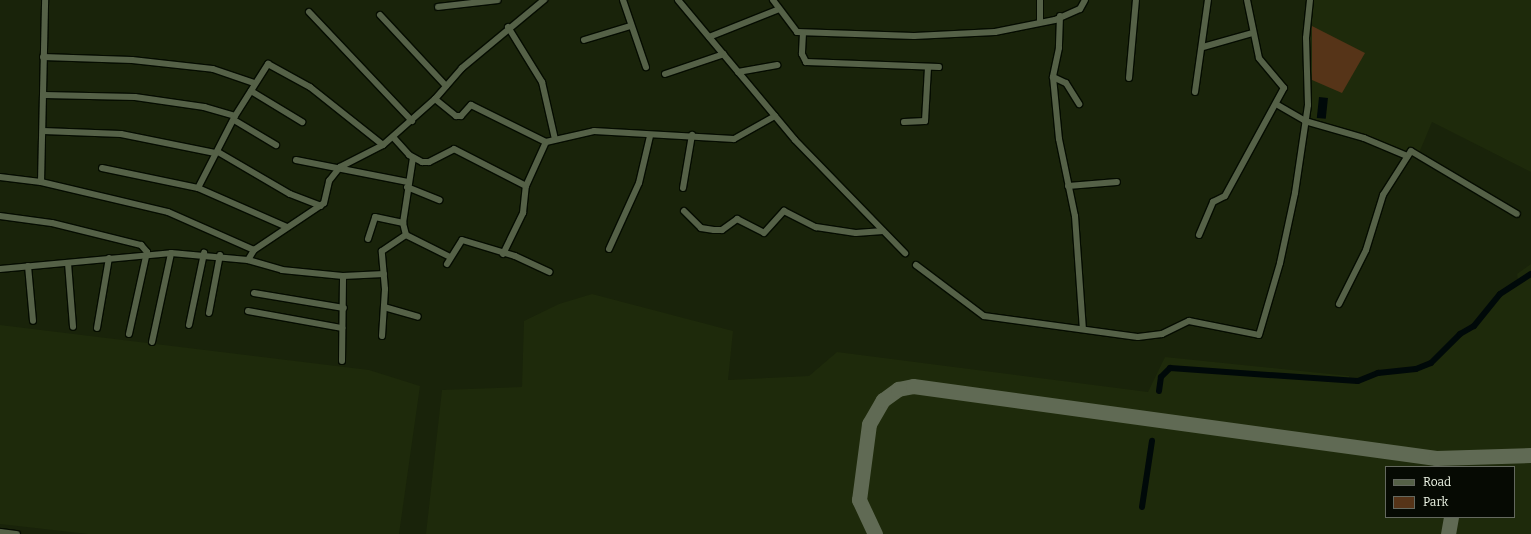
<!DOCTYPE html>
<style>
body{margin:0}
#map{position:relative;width:1531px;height:534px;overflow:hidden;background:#19230a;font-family:Bitter,serif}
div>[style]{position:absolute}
.built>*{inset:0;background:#1e2a0b}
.green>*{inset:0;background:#563418}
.water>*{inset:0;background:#000909;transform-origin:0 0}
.canal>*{height:6px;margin:-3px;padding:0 3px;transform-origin:3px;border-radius:3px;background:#000909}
.taxiway>*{height:15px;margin:-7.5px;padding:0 7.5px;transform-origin:7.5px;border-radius:7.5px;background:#606a54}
.roads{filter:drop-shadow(1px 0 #050c00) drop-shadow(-1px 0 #050c00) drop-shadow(0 1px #050c00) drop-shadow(0 -1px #050c00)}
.minor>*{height:6px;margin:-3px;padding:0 3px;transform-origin:3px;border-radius:3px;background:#556147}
span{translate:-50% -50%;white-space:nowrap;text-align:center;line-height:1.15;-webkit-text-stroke:3.5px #060a03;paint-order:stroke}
.legend{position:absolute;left:1385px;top:466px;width:130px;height:52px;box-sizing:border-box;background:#060a03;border:1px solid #64695f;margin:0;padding:5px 7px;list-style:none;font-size:12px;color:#f0f8e8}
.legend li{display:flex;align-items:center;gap:8px;height:20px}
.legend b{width:20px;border:1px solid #64695f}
</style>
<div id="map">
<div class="built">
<div style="clip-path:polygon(1310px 0,1531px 0,1531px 172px,1432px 122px,1419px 153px,1407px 156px,1305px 121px)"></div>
<div style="clip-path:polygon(evenodd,1531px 264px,1531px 534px,426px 534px,442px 390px,522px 387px,524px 321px,559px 304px,592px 294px,733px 331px,728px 380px,809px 376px,837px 352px,1148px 392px,1165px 357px,1349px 376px,1349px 381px,1358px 381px,1378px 373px,1416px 369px,1431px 363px,1460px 334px,1474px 326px,1490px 304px,1518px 281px,1517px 274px,1531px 264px,1386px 467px,1514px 467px,1514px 517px,1386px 517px,1386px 467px)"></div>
<div style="clip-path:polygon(0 325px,369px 370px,420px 386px,399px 534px,88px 534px,0 524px)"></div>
</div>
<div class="green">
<div style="clip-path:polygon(1312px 26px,1365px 53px,1342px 93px,1312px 80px)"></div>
</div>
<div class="water">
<div style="left:1319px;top:97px;width:9px;height:21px;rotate:6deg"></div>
</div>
<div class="canal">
<div style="left:1159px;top:391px;width:14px;rotate:-82deg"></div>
<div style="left:1161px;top:377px;width:13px;rotate:-45deg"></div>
<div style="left:1170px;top:368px;width:188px;rotate:4deg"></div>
<div style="left:1358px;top:381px;width:22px;rotate:-22deg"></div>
<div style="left:1378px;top:373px;width:38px;rotate:-6deg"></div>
<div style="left:1416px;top:369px;width:16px;rotate:-22deg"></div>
<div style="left:1431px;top:363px;width:41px;rotate:-45deg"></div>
<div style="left:1460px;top:334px;width:16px;rotate:-30deg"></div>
<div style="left:1474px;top:326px;width:41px;rotate:-50.9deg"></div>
<div style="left:1500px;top:294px;width:37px;rotate:-33deg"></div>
<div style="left:1142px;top:507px;width:67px;rotate:-81.4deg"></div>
</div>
<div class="taxiway">
<div style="left:875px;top:534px;width:38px;rotate:-115deg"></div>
<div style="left:859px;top:500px;width:77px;rotate:-82.5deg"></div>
<div style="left:869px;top:424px;width:28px;rotate:-60deg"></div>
<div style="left:883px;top:400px;width:19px;rotate:-36deg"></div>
<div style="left:898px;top:389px;width:15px;rotate:-11deg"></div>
<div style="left:913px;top:386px;width:528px;rotate:7.84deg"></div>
<div style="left:1436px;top:458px;width:95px;rotate:-1.8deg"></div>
<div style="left:1448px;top:534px;width:17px;rotate:-80deg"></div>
</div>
<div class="roads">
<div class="minor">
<div style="left:623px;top:0;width:71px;rotate:71.1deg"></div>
<div style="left:678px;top:0;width:182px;rotate:50.1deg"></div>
<div style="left:795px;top:140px;width:158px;rotate:45.8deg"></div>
<div style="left:773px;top:0;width:40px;rotate:53deg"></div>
<div style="left:797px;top:32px;width:117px;rotate:2deg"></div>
<div style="left:914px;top:36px;width:81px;rotate:-2.8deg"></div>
<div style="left:995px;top:32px;width:61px;rotate:-11.3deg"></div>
<div style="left:1055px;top:20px;width:27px;rotate:-24deg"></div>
<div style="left:1080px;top:9px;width:10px;rotate:-61deg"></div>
<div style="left:1040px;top:0;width:21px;rotate:90deg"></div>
<div style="left:438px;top:7px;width:60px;rotate:-6.7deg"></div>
<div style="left:309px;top:12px;width:150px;rotate:46.6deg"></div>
<div style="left:380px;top:15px;width:97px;rotate:47.1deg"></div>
<div style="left:1060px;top:16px;width:32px;rotate:92deg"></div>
<div style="left:1059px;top:48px;width:30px;rotate:102deg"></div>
<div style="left:1053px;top:77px;width:62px;rotate:84.5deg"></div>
<div style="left:1059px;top:139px;width:79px;rotate:78.3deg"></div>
<div style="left:1075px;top:216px;width:113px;rotate:86deg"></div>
<div style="left:508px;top:27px;width:65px;rotate:58.3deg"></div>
<div style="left:542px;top:82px;width:58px;rotate:77.2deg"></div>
<div style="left:803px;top:33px;width:21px;rotate:93deg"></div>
<div style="left:802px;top:54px;width:9px;rotate:63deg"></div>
<div style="left:806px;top:62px;width:133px;rotate:2.2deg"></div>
<div style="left:709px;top:37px;width:73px;rotate:-21.7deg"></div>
<div style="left:584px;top:40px;width:48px;rotate:-16.9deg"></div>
<div style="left:1203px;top:47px;width:51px;rotate:-15.9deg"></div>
<div style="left:43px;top:57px;width:89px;rotate:1.9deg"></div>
<div style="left:132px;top:60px;width:81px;rotate:6.3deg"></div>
<div style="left:213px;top:69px;width:43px;rotate:18.9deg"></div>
<div style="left:738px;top:72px;width:40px;rotate:-10deg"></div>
<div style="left:665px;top:74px;width:62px;rotate:-18.7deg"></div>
<div style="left:1053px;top:77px;width:14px;rotate:25deg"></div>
<div style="left:1066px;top:83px;width:25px;rotate:58deg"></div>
<div style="left:1129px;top:78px;width:78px;rotate:-84.9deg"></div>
<div style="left:251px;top:91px;width:60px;rotate:31.3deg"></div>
<div style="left:1195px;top:92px;width:93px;rotate:-82deg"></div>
<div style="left:44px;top:95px;width:91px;rotate:1.3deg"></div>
<div style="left:135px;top:97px;width:70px;rotate:8.2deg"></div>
<div style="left:204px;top:107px;width:32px;rotate:16deg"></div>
<div style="left:435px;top:99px;width:27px;rotate:39deg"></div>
<div style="left:456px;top:116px;width:5px"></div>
<div style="left:461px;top:116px;width:15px;rotate:-48deg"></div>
<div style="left:471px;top:105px;width:84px;rotate:26.3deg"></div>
<div style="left:1276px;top:104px;width:34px;rotate:30deg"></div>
<div style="left:1305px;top:121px;width:61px;rotate:16.1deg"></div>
<div style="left:1364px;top:138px;width:47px;rotate:22.7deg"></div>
<div style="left:234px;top:120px;width:49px;rotate:30.8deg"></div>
<div style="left:904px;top:122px;width:21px;rotate:-3deg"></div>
<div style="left:925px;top:121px;width:54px;rotate:-86.8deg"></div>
<div style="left:43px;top:131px;width:78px;rotate:2.2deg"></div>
<div style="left:121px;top:134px;width:96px;rotate:11.4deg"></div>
<div style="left:393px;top:137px;width:24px;rotate:48deg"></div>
<div style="left:409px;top:155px;width:15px;rotate:28deg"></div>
<div style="left:422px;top:162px;width:7px"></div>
<div style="left:429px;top:162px;width:28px;rotate:-27deg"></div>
<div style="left:454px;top:149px;width:81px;rotate:27.2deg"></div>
<div style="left:218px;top:152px;width:83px;rotate:30.3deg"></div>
<div style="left:290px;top:194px;width:33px;rotate:21deg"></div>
<div style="left:296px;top:160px;width:114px;rotate:11.1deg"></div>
<div style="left:102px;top:168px;width:98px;rotate:11.8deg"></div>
<div style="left:198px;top:188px;width:97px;rotate:23.7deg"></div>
<div style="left:0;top:177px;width:41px;rotate:7deg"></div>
<div style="left:41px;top:182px;width:130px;rotate:13.3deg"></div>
<div style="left:168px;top:212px;width:94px;rotate:23.8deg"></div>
<div style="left:41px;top:182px;width:182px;rotate:-88.7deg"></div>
<div style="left:1068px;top:186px;width:49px;rotate:-4.7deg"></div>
<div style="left:407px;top:187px;width:35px;rotate:22deg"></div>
<div style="left:198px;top:188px;width:81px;rotate:-62.8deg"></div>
<div style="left:235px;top:116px;width:62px;rotate:-57.6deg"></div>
<div style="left:268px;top:64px;width:48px;rotate:28.7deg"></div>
<div style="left:310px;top:87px;width:93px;rotate:38.5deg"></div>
<div style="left:683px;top:188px;width:54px;rotate:-80.4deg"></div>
<div style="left:684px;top:211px;width:24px;rotate:45deg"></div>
<div style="left:701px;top:228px;width:13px;rotate:9deg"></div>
<div style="left:714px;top:230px;width:8px"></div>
<div style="left:722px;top:230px;width:19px;rotate:-36deg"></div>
<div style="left:737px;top:219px;width:30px;rotate:27deg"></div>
<div style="left:764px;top:233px;width:30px;rotate:-48deg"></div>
<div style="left:784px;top:211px;width:36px;rotate:27deg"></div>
<div style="left:816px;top:227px;width:40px;rotate:8.5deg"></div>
<div style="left:856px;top:233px;width:27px;rotate:-4deg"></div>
<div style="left:0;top:216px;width:52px;rotate:7.7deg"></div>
<div style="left:52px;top:223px;width:92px;rotate:13.9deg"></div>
<div style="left:141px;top:245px;width:9px;rotate:49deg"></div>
<div style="left:147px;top:252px;width:84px;rotate:102.4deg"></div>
<div style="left:406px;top:235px;width:49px;rotate:26.6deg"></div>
<div style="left:1199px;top:235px;width:36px;rotate:-67deg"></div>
<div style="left:1213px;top:202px;width:13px;rotate:-27deg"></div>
<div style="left:1225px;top:196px;width:123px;rotate:-61.4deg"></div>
<div style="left:1284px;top:88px;width:39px;rotate:-130deg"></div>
<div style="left:1259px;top:58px;width:59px;rotate:-101.7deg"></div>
<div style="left:368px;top:239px;width:23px;rotate:-72deg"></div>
<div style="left:375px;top:217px;width:29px;rotate:12deg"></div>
<div style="left:609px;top:249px;width:72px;rotate:-65.6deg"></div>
<div style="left:639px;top:183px;width:48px;rotate:-76.8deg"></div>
<div style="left:503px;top:254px;width:46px;rotate:-64deg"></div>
<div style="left:523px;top:213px;width:27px;rotate:-84deg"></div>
<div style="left:526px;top:186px;width:48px;rotate:-65.6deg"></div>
<div style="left:546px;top:142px;width:49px;rotate:-12.9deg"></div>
<div style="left:594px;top:131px;width:140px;rotate:3.3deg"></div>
<div style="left:734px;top:139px;width:47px;rotate:-29.3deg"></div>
<div style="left:248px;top:260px;width:35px;rotate:16deg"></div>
<div style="left:282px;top:270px;width:61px;rotate:5.6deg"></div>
<div style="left:343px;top:276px;width:41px;rotate:-2.8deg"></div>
<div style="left:68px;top:263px;width:64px;rotate:85.5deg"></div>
<div style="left:447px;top:264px;width:28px;rotate:-58deg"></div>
<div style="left:462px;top:240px;width:55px;rotate:16.8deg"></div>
<div style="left:515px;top:256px;width:38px;rotate:25deg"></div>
<div style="left:916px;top:265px;width:85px;rotate:36.9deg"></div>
<div style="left:984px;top:316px;width:155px;rotate:7.8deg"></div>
<div style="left:1138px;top:337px;width:24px;rotate:-7deg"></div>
<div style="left:1162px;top:334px;width:30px;rotate:-26deg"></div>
<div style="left:1189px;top:321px;width:71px;rotate:11.3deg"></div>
<div style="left:1259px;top:335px;width:75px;rotate:-73.7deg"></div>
<div style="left:1280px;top:263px;width:72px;rotate:-77.9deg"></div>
<div style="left:1295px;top:193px;width:89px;rotate:-81.6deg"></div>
<div style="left:1308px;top:105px;width:67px;rotate:-91.7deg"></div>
<div style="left:1306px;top:38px;width:38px;rotate:-84deg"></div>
<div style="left:28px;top:266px;width:55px;rotate:84.8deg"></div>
<div style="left:0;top:269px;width:172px;rotate:-5.3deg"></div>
<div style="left:171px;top:253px;width:77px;rotate:5.2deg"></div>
<div style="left:248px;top:260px;width:12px;rotate:-59deg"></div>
<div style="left:254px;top:250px;width:84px;rotate:-33.9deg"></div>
<div style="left:324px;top:203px;width:23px;rotate:-77deg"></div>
<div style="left:329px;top:181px;width:18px;rotate:-52deg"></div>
<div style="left:340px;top:167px;width:48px;rotate:-27.1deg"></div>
<div style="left:383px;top:145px;width:69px;rotate:-41.5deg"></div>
<div style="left:435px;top:99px;width:41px;rotate:-48.9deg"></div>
<div style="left:462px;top:68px;width:107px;rotate:-39.7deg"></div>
<div style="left:254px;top:293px;width:91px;rotate:9.5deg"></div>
<div style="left:1339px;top:304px;width:60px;rotate:-63.4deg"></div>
<div style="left:1366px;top:250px;width:58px;rotate:-72.8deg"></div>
<div style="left:1383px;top:195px;width:52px;rotate:-57.5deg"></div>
<div style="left:1411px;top:151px;width:123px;rotate:30.7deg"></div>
<div style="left:384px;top:307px;width:35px;rotate:16deg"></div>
<div style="left:248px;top:311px;width:96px;rotate:10.3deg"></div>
<div style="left:209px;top:313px;width:59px;rotate:-79.3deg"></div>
<div style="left:189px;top:325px;width:74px;rotate:-78.2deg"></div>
<div style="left:97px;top:328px;width:71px;rotate:-80.3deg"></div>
<div style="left:382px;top:336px;width:47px;rotate:-86.3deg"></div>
<div style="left:385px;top:289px;width:38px;rotate:-95deg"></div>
<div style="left:382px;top:251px;width:29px;rotate:-34deg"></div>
<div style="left:406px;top:235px;width:12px;rotate:-104deg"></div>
<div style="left:403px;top:223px;width:66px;rotate:-81.3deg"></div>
<div style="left:152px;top:342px;width:91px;rotate:-77.9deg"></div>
<div style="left:342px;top:361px;width:85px;rotate:-89.3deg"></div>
<div style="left:0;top:532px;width:17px;rotate:7deg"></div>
</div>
</div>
<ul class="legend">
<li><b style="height:5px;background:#556147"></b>Road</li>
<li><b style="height:11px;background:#563418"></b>Park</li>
</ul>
</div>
